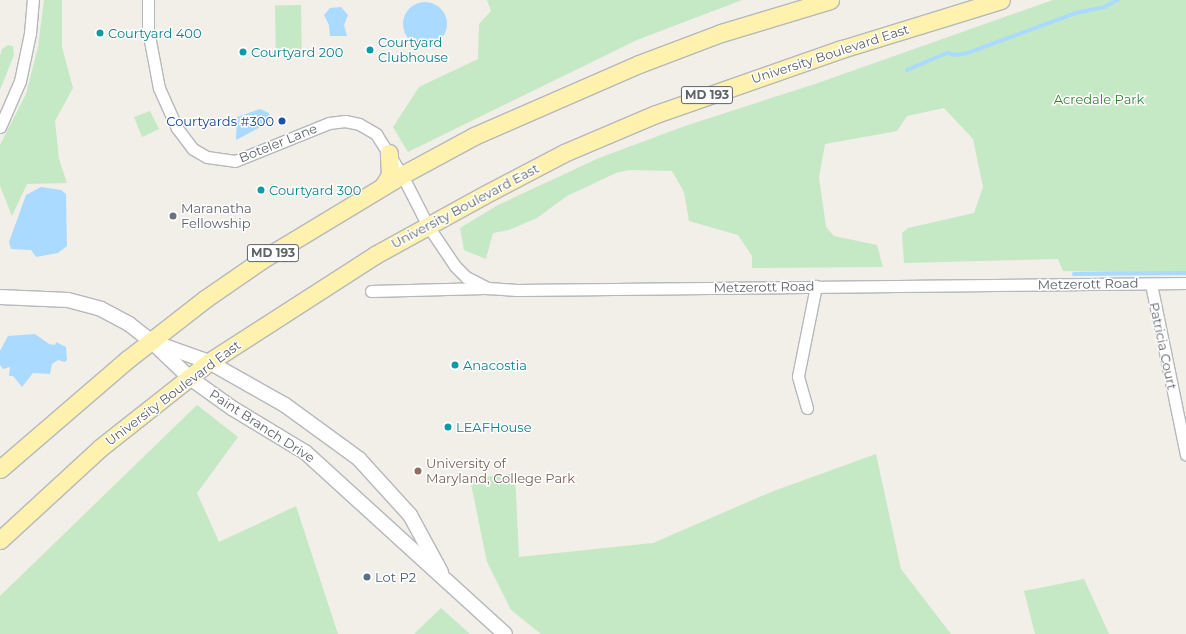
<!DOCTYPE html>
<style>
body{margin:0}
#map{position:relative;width:1186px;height:634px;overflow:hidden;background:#f1efe8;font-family:Montserrat,sans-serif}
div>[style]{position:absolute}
.green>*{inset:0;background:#c5e8c5;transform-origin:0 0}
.water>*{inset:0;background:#aadaff}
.round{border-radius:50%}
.stream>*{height:3.5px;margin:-1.75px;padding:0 1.75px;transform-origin:1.75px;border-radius:1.75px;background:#aadaff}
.roads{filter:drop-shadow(1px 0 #b5b8bc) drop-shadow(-1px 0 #b5b8bc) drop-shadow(0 1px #b5b8bc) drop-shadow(0 -1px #b5b8bc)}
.minor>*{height:11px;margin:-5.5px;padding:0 5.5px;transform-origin:5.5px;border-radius:5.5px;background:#fff}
.tertiary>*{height:14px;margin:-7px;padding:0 7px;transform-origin:7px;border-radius:7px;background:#fff}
.primary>*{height:17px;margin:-8.5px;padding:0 8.5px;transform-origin:8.5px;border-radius:8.5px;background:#fff2af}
.dots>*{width:11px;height:11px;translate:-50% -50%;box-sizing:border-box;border:2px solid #fff;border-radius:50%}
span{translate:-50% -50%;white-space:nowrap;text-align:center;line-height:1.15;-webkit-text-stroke:3px #fff;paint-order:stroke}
.shield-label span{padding:1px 3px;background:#fff;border:1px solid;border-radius:3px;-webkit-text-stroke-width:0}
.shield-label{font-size:12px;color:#5f6368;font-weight:700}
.culture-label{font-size:13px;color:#0d838f}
.left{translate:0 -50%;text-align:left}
.street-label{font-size:13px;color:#5f6368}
.park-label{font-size:13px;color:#348238}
.transit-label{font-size:13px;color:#164399}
.right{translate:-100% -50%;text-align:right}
.worship-label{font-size:13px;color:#5b616d}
.education-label{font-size:13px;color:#785e54}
.service-label{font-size:13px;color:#4e5e75}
</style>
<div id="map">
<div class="green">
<div style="clip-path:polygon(44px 0,62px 0,62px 47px,73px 88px,55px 121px,59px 159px,67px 183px,27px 184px,12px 216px,0 186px,0 145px,26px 94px,38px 47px)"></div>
<div style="clip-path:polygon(487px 0,742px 0,637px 40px,408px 152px,393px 127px,419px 87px,478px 59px,479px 24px,491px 11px)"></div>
<div style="clip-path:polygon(1053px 0,1186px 0,1186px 273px,1063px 271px,1058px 259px,904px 263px,902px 233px,908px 228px,974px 213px,983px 187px,973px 139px,944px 108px,907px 116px,897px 131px,825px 144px,819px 177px,826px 227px,834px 236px,877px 245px,883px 267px,752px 268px,752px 256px,738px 235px,689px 221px,684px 192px,672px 171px,629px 170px,616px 173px,567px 196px,537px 218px,509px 230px,493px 233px,486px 259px,464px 250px,460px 228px,498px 205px,599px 158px,685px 126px,815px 84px)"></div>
<div style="left:301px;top:5px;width:44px;height:26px;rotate:89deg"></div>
<div style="clip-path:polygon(8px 45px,13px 46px,14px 55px,0 90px,0 56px,2px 49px)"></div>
<div style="clip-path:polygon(150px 111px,159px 129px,142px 137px,134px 117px)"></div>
<div style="clip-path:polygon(197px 405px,238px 437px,197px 493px,219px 542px,296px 506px,338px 634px,0 634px,0 596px)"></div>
<div style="clip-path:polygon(876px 454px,901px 569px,951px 634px,541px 634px,511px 610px,487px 562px,470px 479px,515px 473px,519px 557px,653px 543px,771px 492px)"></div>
<div style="clip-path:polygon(1084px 579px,1109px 634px,1035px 634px,1024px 591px)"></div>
<div style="clip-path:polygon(441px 608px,470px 634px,414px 634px)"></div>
</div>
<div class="water">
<div class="round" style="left:403px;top:2px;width:44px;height:44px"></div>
<div style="clip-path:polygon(341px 7px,348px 15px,344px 25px,347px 36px,330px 36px,329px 25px,324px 15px,330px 8px)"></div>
<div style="clip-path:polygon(260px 109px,269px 113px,270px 122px,236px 140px,237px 117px)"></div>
<div style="clip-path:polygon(41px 187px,61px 190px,66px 194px,67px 246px,58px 253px,36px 257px,31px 250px,11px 249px,9px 242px,26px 195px)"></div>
<div style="clip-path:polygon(35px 334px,49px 344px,55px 345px,56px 342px,66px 347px,67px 360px,65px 362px,58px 360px,52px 364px,50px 374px,33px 373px,22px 387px,13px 376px,9px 376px,10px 367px,3px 369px,0 365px,0 351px,8px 336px)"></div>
</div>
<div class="stream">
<div style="left:907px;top:70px;width:43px;rotate:-23deg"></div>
<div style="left:947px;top:53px;width:10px;rotate:11deg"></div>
<div style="left:957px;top:55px;width:11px;rotate:-10deg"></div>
<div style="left:968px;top:53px;width:115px;rotate:-20.3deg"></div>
<div style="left:1076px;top:13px;width:29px;rotate:-12deg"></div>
<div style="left:1104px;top:7px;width:16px;rotate:-27deg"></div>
<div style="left:1074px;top:274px;width:112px;rotate:-0.5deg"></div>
</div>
<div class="roads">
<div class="minor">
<div style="left:148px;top:0;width:30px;rotate:90deg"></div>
<div style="left:148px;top:30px;width:59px;rotate:79.3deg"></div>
<div style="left:159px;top:88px;width:44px;rotate:65.8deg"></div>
<div style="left:177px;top:128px;width:26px;rotate:53deg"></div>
<div style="left:193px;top:149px;width:16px;rotate:30deg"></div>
<div style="left:207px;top:157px;width:28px;rotate:8deg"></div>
<div style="left:235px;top:161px;width:101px;rotate:-22deg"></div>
<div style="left:329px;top:123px;width:16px;rotate:-7deg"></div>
<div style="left:345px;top:121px;width:14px;rotate:12deg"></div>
<div style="left:359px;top:124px;width:20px;rotate:30deg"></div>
<div style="left:376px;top:134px;width:49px;rotate:57.6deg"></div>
<div style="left:402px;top:175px;width:57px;rotate:63deg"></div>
<div style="left:428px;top:226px;width:48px;rotate:56deg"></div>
<div style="left:455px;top:266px;width:16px;rotate:45deg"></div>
<div style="left:466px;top:277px;width:25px;rotate:27deg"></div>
<div style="left:488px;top:288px;width:29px;rotate:4deg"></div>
<div style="left:517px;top:290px;width:669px;rotate:-0.6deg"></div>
<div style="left:0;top:127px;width:50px;rotate:-66.5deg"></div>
<div style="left:20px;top:81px;width:49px;rotate:-78.2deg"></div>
<div style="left:30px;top:33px;width:33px;rotate:-85deg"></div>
<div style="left:1151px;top:284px;width:174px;rotate:78.4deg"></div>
<div style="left:371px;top:291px;width:114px;rotate:-1.5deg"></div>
<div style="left:807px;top:408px;width:33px;rotate:-106deg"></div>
<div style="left:798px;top:376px;width:92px;rotate:-78.7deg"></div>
</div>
<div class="tertiary">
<div style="left:0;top:297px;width:68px;rotate:2.5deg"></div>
<div style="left:68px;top:300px;width:34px;rotate:15deg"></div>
<div style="left:101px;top:309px;width:32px;rotate:28deg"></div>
<div style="left:129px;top:324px;width:29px;rotate:38deg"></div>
<div style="left:152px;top:342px;width:52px;rotate:43.5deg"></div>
<div style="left:190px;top:378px;width:52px;rotate:35.5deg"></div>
<div style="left:232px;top:408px;width:85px;rotate:31.1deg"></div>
<div style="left:305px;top:452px;width:270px;rotate:42.3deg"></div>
<div style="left:156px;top:343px;width:56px;rotate:19.7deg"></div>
<div style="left:209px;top:362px;width:87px;rotate:29.5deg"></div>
<div style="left:285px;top:405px;width:92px;rotate:36.1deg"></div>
<div style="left:359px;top:459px;width:76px;rotate:47.7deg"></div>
<div style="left:410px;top:515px;width:65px;rotate:61.5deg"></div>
</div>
<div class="primary">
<div style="left:383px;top:186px;width:13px;rotate:-58deg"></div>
<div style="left:390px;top:175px;width:22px;rotate:-93deg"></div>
<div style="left:0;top:469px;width:169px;rotate:-40.7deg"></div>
<div style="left:128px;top:359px;width:98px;rotate:-37.9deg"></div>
<div style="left:205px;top:299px;width:70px;rotate:-34.6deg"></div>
<div style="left:263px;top:259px;width:162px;rotate:-31.1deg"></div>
<div style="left:402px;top:175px;width:82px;rotate:-28.4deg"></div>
<div style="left:474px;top:136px;width:180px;rotate:-23.6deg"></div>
<div style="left:639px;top:64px;width:88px;rotate:-20.7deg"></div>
<div style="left:721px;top:33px;width:114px;rotate:-16.8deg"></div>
<div style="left:0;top:540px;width:136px;rotate:-42.6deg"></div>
<div style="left:100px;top:448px;width:139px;rotate:-38.3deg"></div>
<div style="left:209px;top:362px;width:197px;rotate:-32.8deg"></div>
<div style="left:375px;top:255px;width:124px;rotate:-28.8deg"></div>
<div style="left:484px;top:195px;width:90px;rotate:-27.7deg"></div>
<div style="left:564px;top:153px;width:100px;rotate:-23deg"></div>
<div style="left:656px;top:114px;width:197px;rotate:-19.3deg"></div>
<div style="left:842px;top:49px;width:166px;rotate:-17.1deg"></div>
</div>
</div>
<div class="dots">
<div style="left:100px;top:33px;background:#0f9aa8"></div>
<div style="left:370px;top:50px;background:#0f9aa8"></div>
<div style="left:243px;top:52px;background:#0f9aa8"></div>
<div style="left:282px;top:121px;background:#1a4fb4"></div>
<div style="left:261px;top:190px;background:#0f9aa8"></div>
<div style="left:173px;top:216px;background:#6b7280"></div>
<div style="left:455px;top:365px;background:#0f9aa8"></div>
<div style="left:448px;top:427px;background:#0f9aa8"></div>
<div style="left:418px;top:471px;background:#8d6e63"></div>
<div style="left:367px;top:577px;background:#5c6f8a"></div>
</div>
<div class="shield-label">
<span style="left:707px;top:95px">MD 193</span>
<span style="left:273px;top:253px">MD 193</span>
</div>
<div class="culture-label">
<span class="left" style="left:108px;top:33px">Courtyard 400</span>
<span class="left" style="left:378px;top:50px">Courtyard<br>Clubhouse</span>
<span class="left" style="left:251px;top:52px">Courtyard 200</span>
<span class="left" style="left:269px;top:190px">Courtyard 300</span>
<span class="left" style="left:463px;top:365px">Anacostia</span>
<span class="left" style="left:456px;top:427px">LEAFHouse</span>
</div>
<div class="street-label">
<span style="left:830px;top:54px;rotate:-18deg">University Boulevard East</span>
<span style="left:278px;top:143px;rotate:-22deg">Boteler Lane</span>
<span style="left:465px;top:206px;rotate:-28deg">University Boulevard East</span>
<span style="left:1088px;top:284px;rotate:-1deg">Metzerott Road</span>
<span style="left:764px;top:287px;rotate:-1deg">Metzerott Road</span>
<span style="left:1163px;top:346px;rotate:78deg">Patricia Court</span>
<span style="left:173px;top:393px;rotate:-37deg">University Boulevard East</span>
<span style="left:262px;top:426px;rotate:33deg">Paint Branch Drive</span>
</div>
<div class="park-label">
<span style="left:1099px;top:99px">Acredale Park</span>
</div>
<div class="transit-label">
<span class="right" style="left:274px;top:121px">Courtyards #300</span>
</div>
<div class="worship-label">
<span class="left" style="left:181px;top:216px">Maranatha<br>Fellowship</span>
</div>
<div class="education-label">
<span class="left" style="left:426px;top:471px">University of<br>Maryland, College Park</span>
</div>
<div class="service-label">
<span class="left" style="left:375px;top:577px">Lot P2</span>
</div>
</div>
